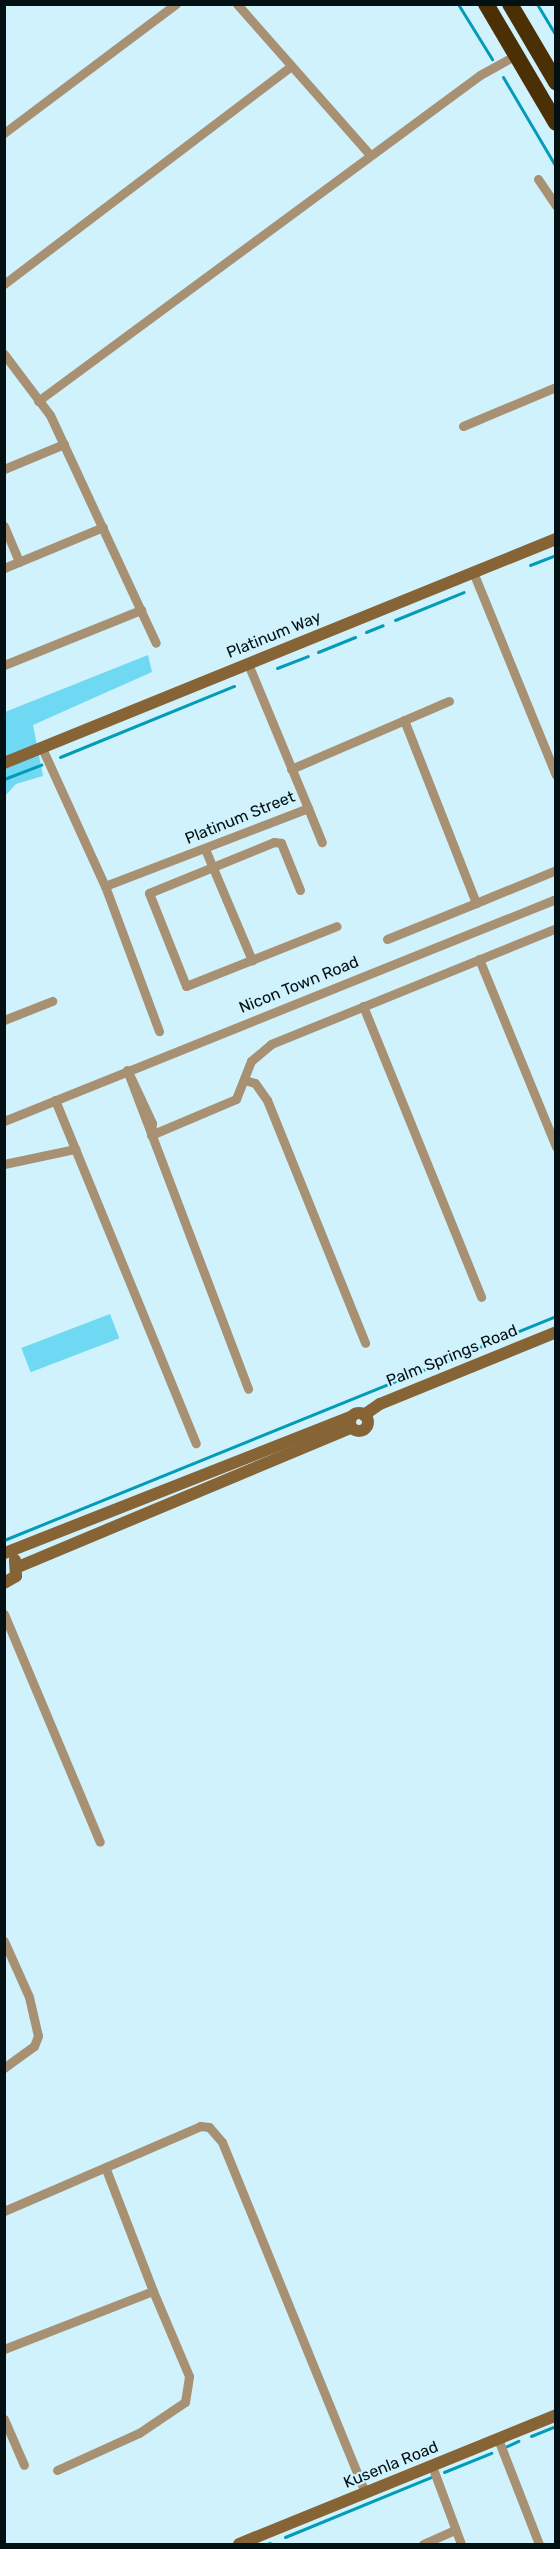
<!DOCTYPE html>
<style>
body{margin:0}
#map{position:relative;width:560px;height:2549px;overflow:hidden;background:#cff2fc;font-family:Rubik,sans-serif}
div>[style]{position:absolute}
.green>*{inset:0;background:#6fd9f4;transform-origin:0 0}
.stream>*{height:3px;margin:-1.5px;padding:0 1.5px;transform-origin:1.5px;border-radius:1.5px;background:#039cb8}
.street>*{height:9px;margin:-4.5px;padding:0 4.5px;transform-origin:4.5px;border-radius:4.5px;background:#a89072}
.secondary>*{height:12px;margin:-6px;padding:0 6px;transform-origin:6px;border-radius:6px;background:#876436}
.secondary>.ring{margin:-6px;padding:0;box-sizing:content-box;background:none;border:12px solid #876436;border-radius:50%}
.highway>*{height:16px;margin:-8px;padding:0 8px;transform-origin:8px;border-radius:8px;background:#4c3005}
span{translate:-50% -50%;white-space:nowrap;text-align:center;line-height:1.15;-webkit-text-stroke:4.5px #cff2fc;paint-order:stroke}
.street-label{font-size:16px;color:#031115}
.frame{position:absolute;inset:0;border:6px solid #031115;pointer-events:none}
</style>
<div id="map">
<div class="green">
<div style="clip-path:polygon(148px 655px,152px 672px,33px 725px,43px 776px,16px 784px,5px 796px,5px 712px)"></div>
<div style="left:110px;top:1314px;width:26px;height:95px;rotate:69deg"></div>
</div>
<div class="stream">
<div style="left:458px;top:4px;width:65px;rotate:58.3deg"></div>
<div style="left:537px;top:4px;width:37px;rotate:59deg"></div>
<div style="left:503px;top:77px;width:104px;rotate:59.5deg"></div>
<div style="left:530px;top:565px;width:28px;rotate:-21deg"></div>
<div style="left:395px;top:620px;width:74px;rotate:-22.1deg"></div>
<div style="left:366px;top:632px;width:18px;rotate:-22deg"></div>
<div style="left:318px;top:652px;width:40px;rotate:-22deg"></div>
<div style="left:277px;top:668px;width:33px;rotate:-21deg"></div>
<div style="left:60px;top:757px;width:188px;rotate:-22.2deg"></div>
<div style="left:4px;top:779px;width:40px;rotate:-21deg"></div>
<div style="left:4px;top:1540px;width:596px;rotate:-22.09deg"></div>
<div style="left:531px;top:2436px;width:27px;rotate:-22deg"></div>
<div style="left:503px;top:2448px;width:17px;rotate:-25deg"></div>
<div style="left:444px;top:2472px;width:51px;rotate:-22deg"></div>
<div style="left:285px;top:2537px;width:161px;rotate:-22.3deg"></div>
<div style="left:267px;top:2544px;width:3px;rotate:-18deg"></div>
</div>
<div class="street">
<div style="left:237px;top:4px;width:201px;rotate:48.6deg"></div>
<div style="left:4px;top:133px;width:215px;rotate:-36.9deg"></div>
<div style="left:538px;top:179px;width:32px;rotate:56deg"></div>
<div style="left:4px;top:284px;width:360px;rotate:-37.2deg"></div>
<div style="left:4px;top:354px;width:76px;rotate:53deg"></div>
<div style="left:50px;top:415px;width:251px;rotate:65.1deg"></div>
<div style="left:38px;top:401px;width:549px;rotate:-36.41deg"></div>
<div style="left:480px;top:75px;width:41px;rotate:-29.1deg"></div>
<div style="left:463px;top:426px;width:101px;rotate:-22.8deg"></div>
<div style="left:4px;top:469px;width:65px;rotate:-22.6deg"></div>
<div style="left:4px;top:526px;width:39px;rotate:67deg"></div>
<div style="left:4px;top:568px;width:107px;rotate:-22.5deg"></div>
<div style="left:473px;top:572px;width:219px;rotate:67.8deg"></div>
<div style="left:4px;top:665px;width:148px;rotate:-21.9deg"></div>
<div style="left:404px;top:720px;width:197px;rotate:68.5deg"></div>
<div style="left:476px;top:903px;width:87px;rotate:-22.4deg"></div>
<div style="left:42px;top:748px;width:152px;rotate:65.5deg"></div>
<div style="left:105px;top:886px;width:155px;rotate:69.6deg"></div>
<div style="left:291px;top:769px;width:172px;rotate:-23.3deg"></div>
<div style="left:308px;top:808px;width:37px;rotate:68deg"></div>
<div style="left:205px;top:849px;width:121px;rotate:67.1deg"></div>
<div style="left:105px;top:886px;width:217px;rotate:-21deg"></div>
<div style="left:308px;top:808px;width:156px;rotate:-112.6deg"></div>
<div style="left:300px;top:890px;width:51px;rotate:-112deg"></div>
<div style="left:281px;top:843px;width:7px;rotate:-172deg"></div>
<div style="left:274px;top:842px;width:135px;rotate:157.8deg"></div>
<div style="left:149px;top:893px;width:100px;rotate:68.3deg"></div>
<div style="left:186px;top:986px;width:162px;rotate:-21.7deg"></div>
<div style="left:387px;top:939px;width:96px;rotate:-22deg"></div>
<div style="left:479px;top:959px;width:203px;rotate:67.7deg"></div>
<div style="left:363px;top:1006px;width:314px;rotate:67.9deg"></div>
<div style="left:4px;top:1020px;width:52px;rotate:-21.6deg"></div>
<div style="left:127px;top:1070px;width:341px;rotate:69.2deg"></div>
<div style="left:130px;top:1076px;width:52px;rotate:64.9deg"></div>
<div style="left:152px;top:1123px;width:12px;rotate:95deg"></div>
<div style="left:244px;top:1080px;width:11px;rotate:15deg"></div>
<div style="left:255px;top:1083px;width:21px;rotate:55deg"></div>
<div style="left:267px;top:1100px;width:262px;rotate:68deg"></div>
<div style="left:55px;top:1100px;width:371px;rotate:67.7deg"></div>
<div style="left:4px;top:1121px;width:595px;rotate:-21.91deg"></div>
<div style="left:151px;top:1135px;width:92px;rotate:-23deg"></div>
<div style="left:236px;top:1099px;width:41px;rotate:-68.5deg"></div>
<div style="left:251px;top:1061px;width:26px;rotate:-40deg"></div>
<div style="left:271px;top:1044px;width:308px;rotate:-22.1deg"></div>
<div style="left:4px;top:1164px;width:73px;rotate:-11.9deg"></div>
<div style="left:4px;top:1614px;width:247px;rotate:67.2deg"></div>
<div style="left:4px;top:1941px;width:61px;rotate:65.9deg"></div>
<div style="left:29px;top:1997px;width:40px;rotate:77deg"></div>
<div style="left:38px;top:2036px;width:11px;rotate:112deg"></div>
<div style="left:34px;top:2046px;width:37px;rotate:144deg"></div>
<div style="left:4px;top:2211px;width:214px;rotate:-23.4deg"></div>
<div style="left:200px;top:2126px;width:9px;rotate:6deg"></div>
<div style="left:209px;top:2127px;width:20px;rotate:49deg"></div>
<div style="left:222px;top:2142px;width:379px;rotate:67.8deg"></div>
<div style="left:4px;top:2349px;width:160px;rotate:-21.3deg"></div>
<div style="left:153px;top:2291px;width:131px;rotate:-111.1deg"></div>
<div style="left:4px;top:2419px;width:50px;rotate:66.5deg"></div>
<div style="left:498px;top:2439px;width:113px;rotate:68.7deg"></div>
<div style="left:432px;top:2466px;width:83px;rotate:69.6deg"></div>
<div style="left:57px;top:2470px;width:90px;rotate:-24.3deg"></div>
<div style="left:139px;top:2433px;width:55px;rotate:-34deg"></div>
<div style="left:185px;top:2402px;width:26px;rotate:-81deg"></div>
<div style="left:189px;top:2376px;width:92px;rotate:-113deg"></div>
<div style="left:423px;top:2544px;width:35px;rotate:-24deg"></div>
</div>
<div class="secondary">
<div style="left:4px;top:763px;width:596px;rotate:-22.09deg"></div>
<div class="ring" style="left:350px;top:1413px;width:6px;height:6px"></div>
<div style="left:364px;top:1415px;width:19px;rotate:-35deg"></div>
<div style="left:380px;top:1404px;width:190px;rotate:-22.2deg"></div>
<div style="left:5px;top:1553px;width:373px;rotate:-21.5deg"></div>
<div style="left:18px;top:1567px;width:361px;rotate:-22.7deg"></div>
<div style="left:4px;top:1583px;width:14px;rotate:-30deg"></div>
<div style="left:16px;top:1576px;width:16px;rotate:-94deg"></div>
<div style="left:239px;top:2544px;width:342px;rotate:-22.1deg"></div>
</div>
<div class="highway">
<div style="left:486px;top:4px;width:138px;rotate:59.5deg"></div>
<div style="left:510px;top:4px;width:91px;rotate:59.5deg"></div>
</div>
<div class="street-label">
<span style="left:274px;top:635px;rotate:-22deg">Platinum Way</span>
<span style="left:240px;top:818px;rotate:-22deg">Platinum Street</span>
<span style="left:299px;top:985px;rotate:-22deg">Nicon Town Road</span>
<span style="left:452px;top:1356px;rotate:-22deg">Palm Springs Road</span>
<span style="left:391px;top:2465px;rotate:-22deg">Kusenla Road</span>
</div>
<div class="frame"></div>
</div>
